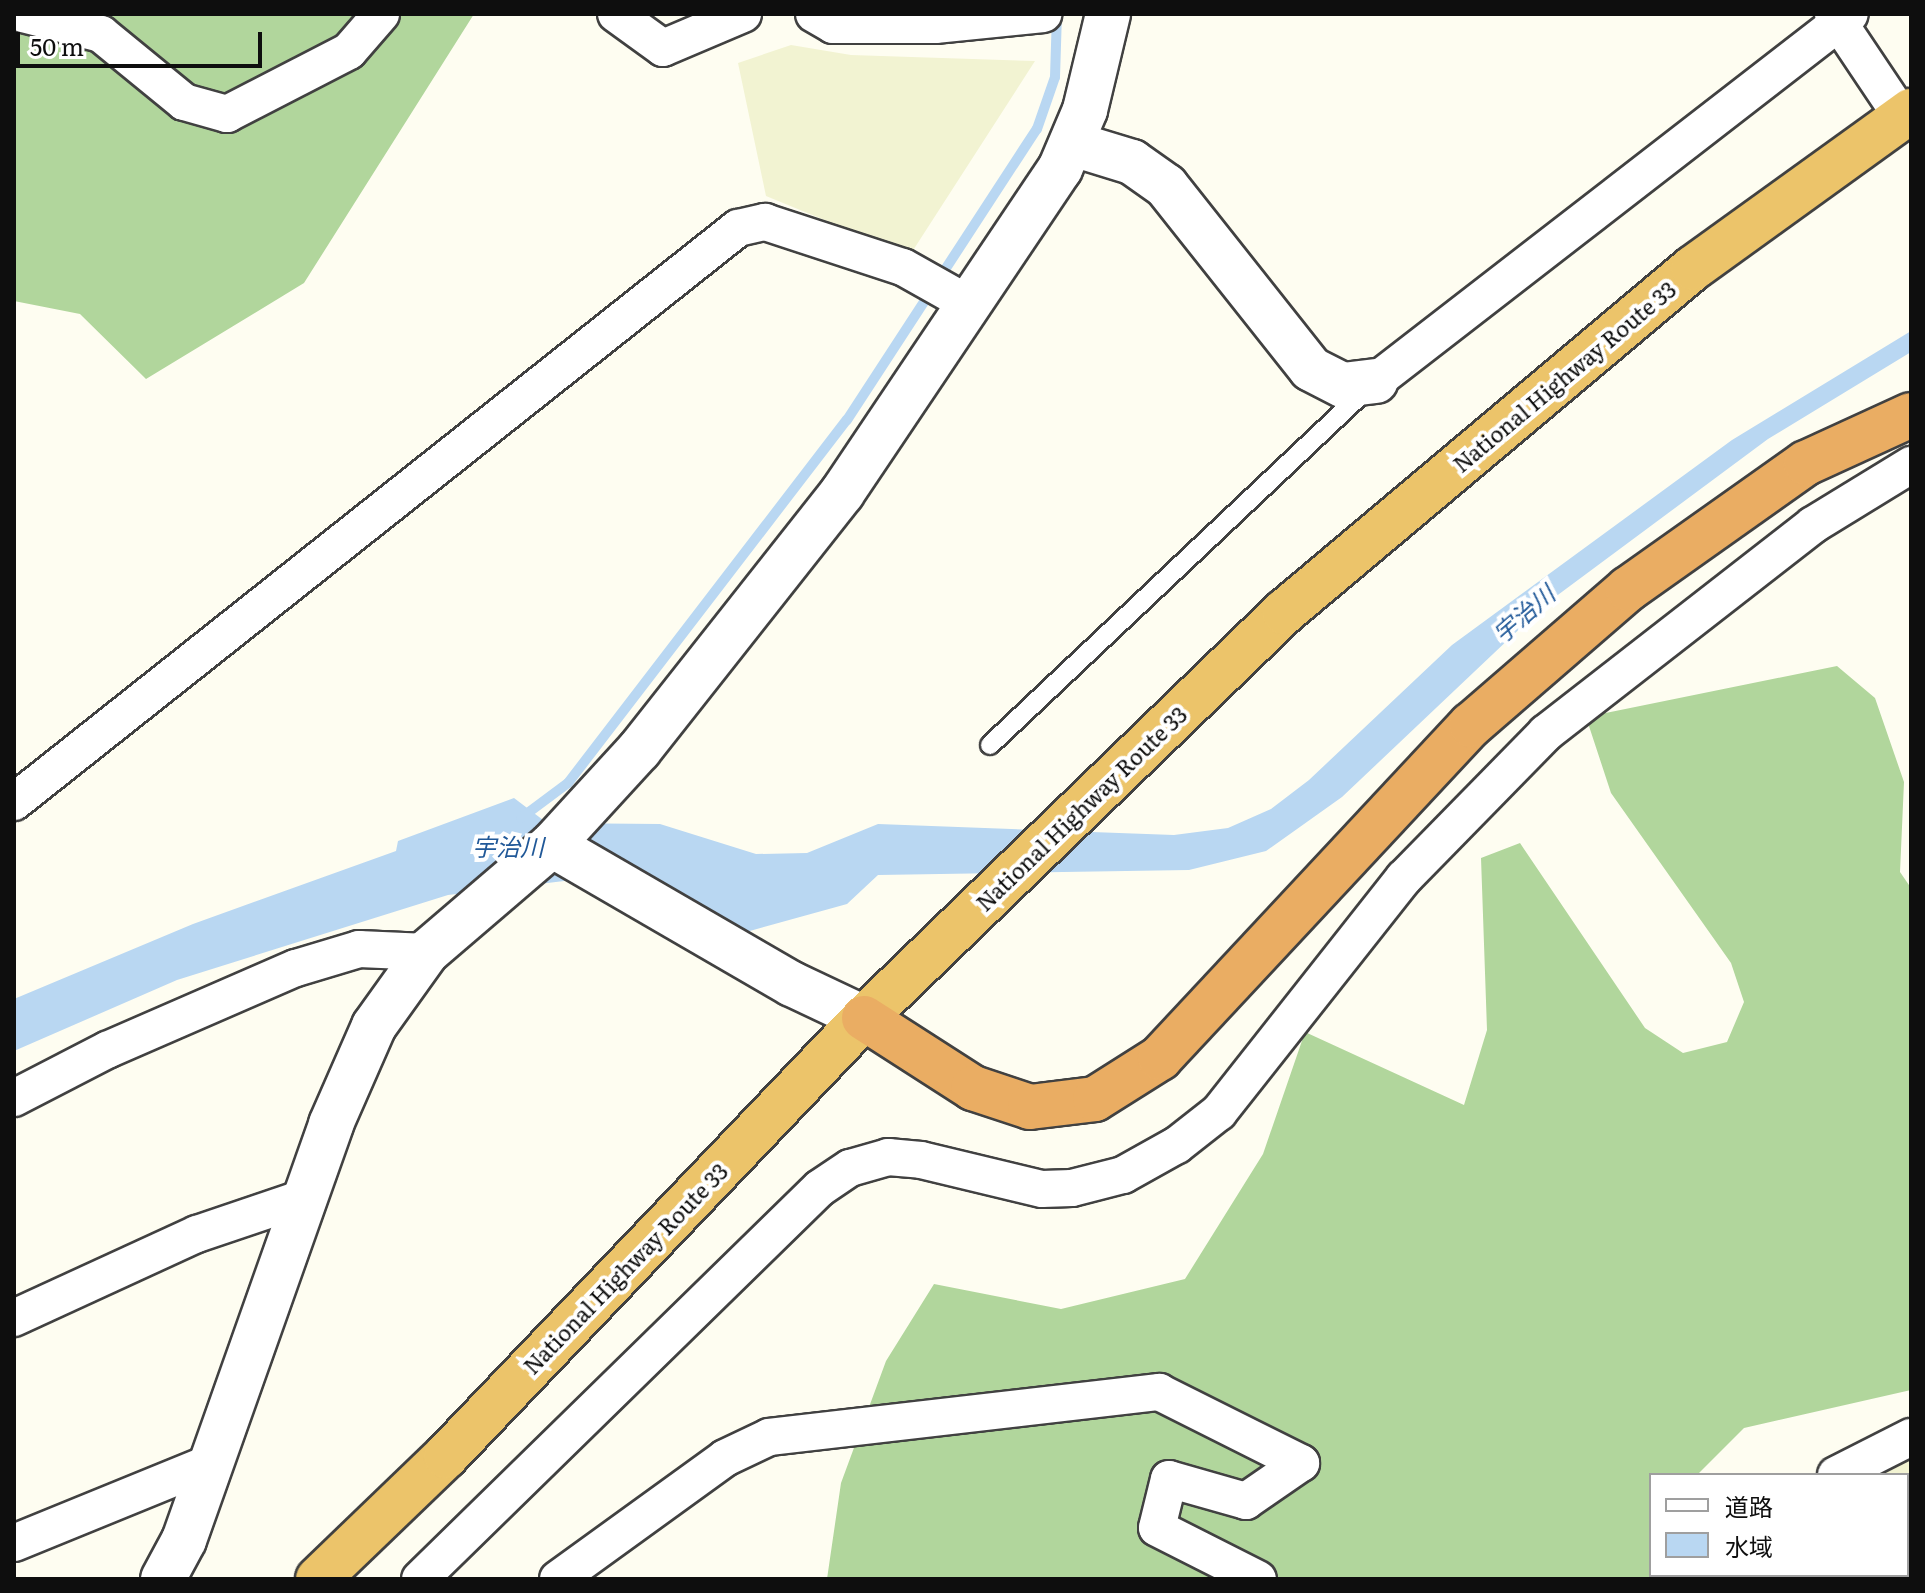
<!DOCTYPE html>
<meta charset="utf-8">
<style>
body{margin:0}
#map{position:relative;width:1925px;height:1593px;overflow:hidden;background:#fefdf1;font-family:Literata,"Noto Sans JP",serif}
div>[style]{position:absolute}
.farmland>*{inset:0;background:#f2f3d2}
.forest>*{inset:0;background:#b1d69c}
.water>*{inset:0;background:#b9d7f2}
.stream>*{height:10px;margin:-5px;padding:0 5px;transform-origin:5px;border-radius:5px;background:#b9d7f2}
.roads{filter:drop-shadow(2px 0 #414141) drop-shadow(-2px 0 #414141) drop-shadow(0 2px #414141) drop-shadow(0 -2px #414141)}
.service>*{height:18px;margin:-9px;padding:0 9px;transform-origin:9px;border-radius:9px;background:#fff}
.minor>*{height:36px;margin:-18px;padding:0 18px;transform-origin:18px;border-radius:18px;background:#fff}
.tertiary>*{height:44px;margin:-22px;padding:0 22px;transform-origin:22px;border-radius:22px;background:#fff}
.trunk>*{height:44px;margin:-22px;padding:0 22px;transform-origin:22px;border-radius:22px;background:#ecc46a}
.motorway>*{height:44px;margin:-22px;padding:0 22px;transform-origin:22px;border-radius:22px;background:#eaad63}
span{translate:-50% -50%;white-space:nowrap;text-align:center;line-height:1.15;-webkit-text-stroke:8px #fff;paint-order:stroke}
.street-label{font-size:22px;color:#0e0e0e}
.water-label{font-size:24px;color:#205898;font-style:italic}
.frame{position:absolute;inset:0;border:16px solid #0e0e0e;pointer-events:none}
.legend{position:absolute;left:1649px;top:1473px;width:260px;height:104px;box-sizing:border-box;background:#fff;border:2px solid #9f9f9f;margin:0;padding:10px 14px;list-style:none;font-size:24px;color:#0e0e0e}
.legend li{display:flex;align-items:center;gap:16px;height:40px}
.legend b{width:40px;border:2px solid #9f9f9f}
.scale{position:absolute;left:16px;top:32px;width:246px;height:36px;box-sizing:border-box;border:4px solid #0e0e0e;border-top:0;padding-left:10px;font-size:24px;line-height:28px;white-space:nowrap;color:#0e0e0e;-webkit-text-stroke:6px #fff;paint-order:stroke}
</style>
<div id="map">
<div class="farmland">
<div style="clip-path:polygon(791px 45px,851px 55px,1035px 61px,910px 255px,766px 196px,738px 63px)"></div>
<div style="clip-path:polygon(1911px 1451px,1911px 1579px,1727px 1579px,1907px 1575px,1907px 1475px,1862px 1475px)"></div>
</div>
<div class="forest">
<div style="clip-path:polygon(14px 14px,474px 14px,304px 283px,146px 379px,80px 314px,14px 301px)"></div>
<div style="clip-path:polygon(1837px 666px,1875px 698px,1904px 782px,1900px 872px,1911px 888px,1911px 1390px,1744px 1428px,1697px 1475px,1651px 1475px,1651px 1575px,1662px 1579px,827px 1579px,841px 1483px,886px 1361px,934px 1284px,1061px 1309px,1185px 1279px,1263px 1154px,1305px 1032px,1464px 1105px,1487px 1030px,1481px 858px,1520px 843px,1645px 1028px,1683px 1053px,1727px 1042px,1744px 1002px,1731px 963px,1611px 793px,1586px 717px)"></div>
</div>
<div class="water">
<div style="clip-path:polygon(1911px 331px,1911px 352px,1768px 439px,1547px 603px,1342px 797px,1266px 851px,1189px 870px,878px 875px,847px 904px,739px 934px,639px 872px,448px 895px,177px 980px,14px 1051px,14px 999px,193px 924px,396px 851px,398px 841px,514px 798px,547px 823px,660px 824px,756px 854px,807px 853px,878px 824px,1174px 835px,1228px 828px,1271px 809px,1309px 780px,1452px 645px,1732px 440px)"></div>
</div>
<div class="stream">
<div style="left:521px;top:818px;width:59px;rotate:-36.7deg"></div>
<div style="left:568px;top:783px;width:458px;rotate:-52.5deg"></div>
<div style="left:847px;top:420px;width:348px;rotate:-56.9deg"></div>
<div style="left:1037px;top:129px;width:55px;rotate:-70.9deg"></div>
<div style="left:1055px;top:77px;width:63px;rotate:-88.2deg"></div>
</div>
<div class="roads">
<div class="service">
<div style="left:990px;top:745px;width:517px;rotate:-43.35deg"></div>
</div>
<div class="minor">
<div style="left:23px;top:14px;width:81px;rotate:14.4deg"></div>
<div style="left:101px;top:34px;width:107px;rotate:39.3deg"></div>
<div style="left:184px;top:102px;width:45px;rotate:15.6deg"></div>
<div style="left:227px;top:114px;width:137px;rotate:-27.3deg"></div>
<div style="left:349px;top:51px;width:49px;rotate:-49.1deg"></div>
<div style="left:616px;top:14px;width:58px;rotate:35.9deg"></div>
<div style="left:663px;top:48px;width:87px;rotate:-23deg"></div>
<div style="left:814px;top:14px;width:22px;rotate:30deg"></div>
<div style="left:833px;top:25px;width:102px"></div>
<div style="left:935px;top:25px;width:109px;rotate:-5.8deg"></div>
<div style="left:1833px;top:14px;width:124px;rotate:56.2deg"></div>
<div style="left:1376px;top:381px;width:599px;rotate:-37.75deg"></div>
<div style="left:14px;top:802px;width:924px;rotate:-38.41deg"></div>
<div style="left:738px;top:228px;width:28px;rotate:-13deg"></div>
<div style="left:765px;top:222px;width:145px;rotate:18.1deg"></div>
<div style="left:903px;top:267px;width:76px;rotate:29.3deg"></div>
<div style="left:14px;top:1098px;width:105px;rotate:-27.3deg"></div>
<div style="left:107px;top:1050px;width:206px;rotate:-23.5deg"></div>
<div style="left:296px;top:968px;width:66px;rotate:-16.8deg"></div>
<div style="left:359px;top:949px;width:68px;rotate:2.5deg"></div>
<div style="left:14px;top:1318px;width:201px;rotate:-24.7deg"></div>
<div style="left:197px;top:1234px;width:115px;rotate:-18.7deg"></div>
<div style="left:1836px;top:1475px;width:84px;rotate:-26.9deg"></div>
<div style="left:14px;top:1543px;width:217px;rotate:-22.2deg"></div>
<div style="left:420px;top:1579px;width:559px;rotate:-44.35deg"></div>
<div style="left:820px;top:1188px;width:36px;rotate:-34deg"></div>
<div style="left:850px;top:1168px;width:40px;rotate:-16deg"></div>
<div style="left:888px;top:1157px;width:33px;rotate:5deg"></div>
<div style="left:921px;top:1160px;width:124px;rotate:13.5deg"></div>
<div style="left:1042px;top:1189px;width:30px;rotate:-2deg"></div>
<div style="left:1072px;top:1188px;width:53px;rotate:-14.3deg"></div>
<div style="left:1123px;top:1175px;width:62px;rotate:-29.1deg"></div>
<div style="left:1177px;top:1145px;width:53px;rotate:-38.2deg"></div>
<div style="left:1219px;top:1112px;width:298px;rotate:-51.7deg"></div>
<div style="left:1404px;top:878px;width:203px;rotate:-45.6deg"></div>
<div style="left:1546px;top:733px;width:338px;rotate:-37.9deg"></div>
<div style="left:1813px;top:525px;width:115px;rotate:-31.5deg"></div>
<div style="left:558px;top:1579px;width:206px;rotate:-35.9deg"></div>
<div style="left:725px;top:1458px;width:49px;rotate:-25.5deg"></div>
<div style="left:769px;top:1437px;width:393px;rotate:-6.6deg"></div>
<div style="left:1159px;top:1392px;width:159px;rotate:26.6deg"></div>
<div style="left:1301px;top:1463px;width:67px;rotate:145.4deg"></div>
<div style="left:1246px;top:1501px;width:80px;rotate:-164.1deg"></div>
<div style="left:1169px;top:1479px;width:50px;rotate:103.8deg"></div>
<div style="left:1157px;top:1528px;width:113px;rotate:26.8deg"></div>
<div style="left:1714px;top:1579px;width:4px;rotate:-63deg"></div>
</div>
<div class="tertiary">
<div style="left:1073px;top:144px;width:62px;rotate:17deg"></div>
<div style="left:1132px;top:162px;width:42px;rotate:35.2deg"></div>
<div style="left:1166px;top:186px;width:233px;rotate:51.6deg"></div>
<div style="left:1311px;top:369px;width:36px;rotate:27deg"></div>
<div style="left:1343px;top:385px;width:33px;rotate:-7deg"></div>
<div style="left:552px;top:845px;width:277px;rotate:30.1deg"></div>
<div style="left:792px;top:984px;width:80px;rotate:25.3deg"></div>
<div style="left:163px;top:1579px;width:44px;rotate:-61.7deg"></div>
<div style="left:184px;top:1540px;width:441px;rotate:-70.5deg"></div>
<div style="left:331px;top:1124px;width:107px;rotate:-66.3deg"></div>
<div style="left:374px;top:1026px;width:91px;rotate:-54.4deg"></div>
<div style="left:427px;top:952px;width:165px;rotate:-40.6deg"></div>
<div style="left:552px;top:845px;width:129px;rotate:-47.5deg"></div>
<div style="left:639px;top:750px;width:328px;rotate:-51.7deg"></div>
<div style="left:842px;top:493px;width:391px;rotate:-56.1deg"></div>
<div style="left:1060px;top:169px;width:64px;rotate:-67deg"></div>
<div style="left:1085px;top:110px;width:99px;rotate:-76.5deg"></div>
</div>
<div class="trunk">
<div style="left:318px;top:1579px;width:178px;rotate:-43.9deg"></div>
<div style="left:446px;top:1456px;width:605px;rotate:-46.34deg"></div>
<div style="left:864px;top:1018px;width:584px;rotate:-44.03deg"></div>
<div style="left:1284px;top:612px;width:534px;rotate:-40.07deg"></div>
<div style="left:1693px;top:268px;width:269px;rotate:-35.8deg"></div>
</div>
<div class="motorway">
<div style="left:864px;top:1018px;width:130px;rotate:32.7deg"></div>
<div style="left:973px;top:1088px;width:60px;rotate:18.4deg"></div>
<div style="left:1030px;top:1107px;width:65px;rotate:-7deg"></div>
<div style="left:1095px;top:1099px;width:77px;rotate:-32.2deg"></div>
<div style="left:1160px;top:1058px;width:456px;rotate:-47deg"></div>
<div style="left:1471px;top:725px;width:208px;rotate:-40.9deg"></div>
<div style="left:1628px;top:589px;width:218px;rotate:-35.3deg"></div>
<div style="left:1806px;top:463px;width:115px;rotate:-24.6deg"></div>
</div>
</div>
<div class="street-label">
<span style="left:1564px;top:376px;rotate:-40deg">National Highway Route 33</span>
<span style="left:1081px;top:808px;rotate:-44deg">National Highway Route 33</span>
<span style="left:625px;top:1268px;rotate:-46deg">National Highway Route 33</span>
</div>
<div class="water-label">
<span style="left:1523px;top:613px;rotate:-41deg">宇治川</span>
<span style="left:508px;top:846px">宇治川</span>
</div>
<div class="frame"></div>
<ul class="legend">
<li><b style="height:10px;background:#fff"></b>道路</li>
<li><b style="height:22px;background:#b9d7f2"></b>水域</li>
</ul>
<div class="scale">50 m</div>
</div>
